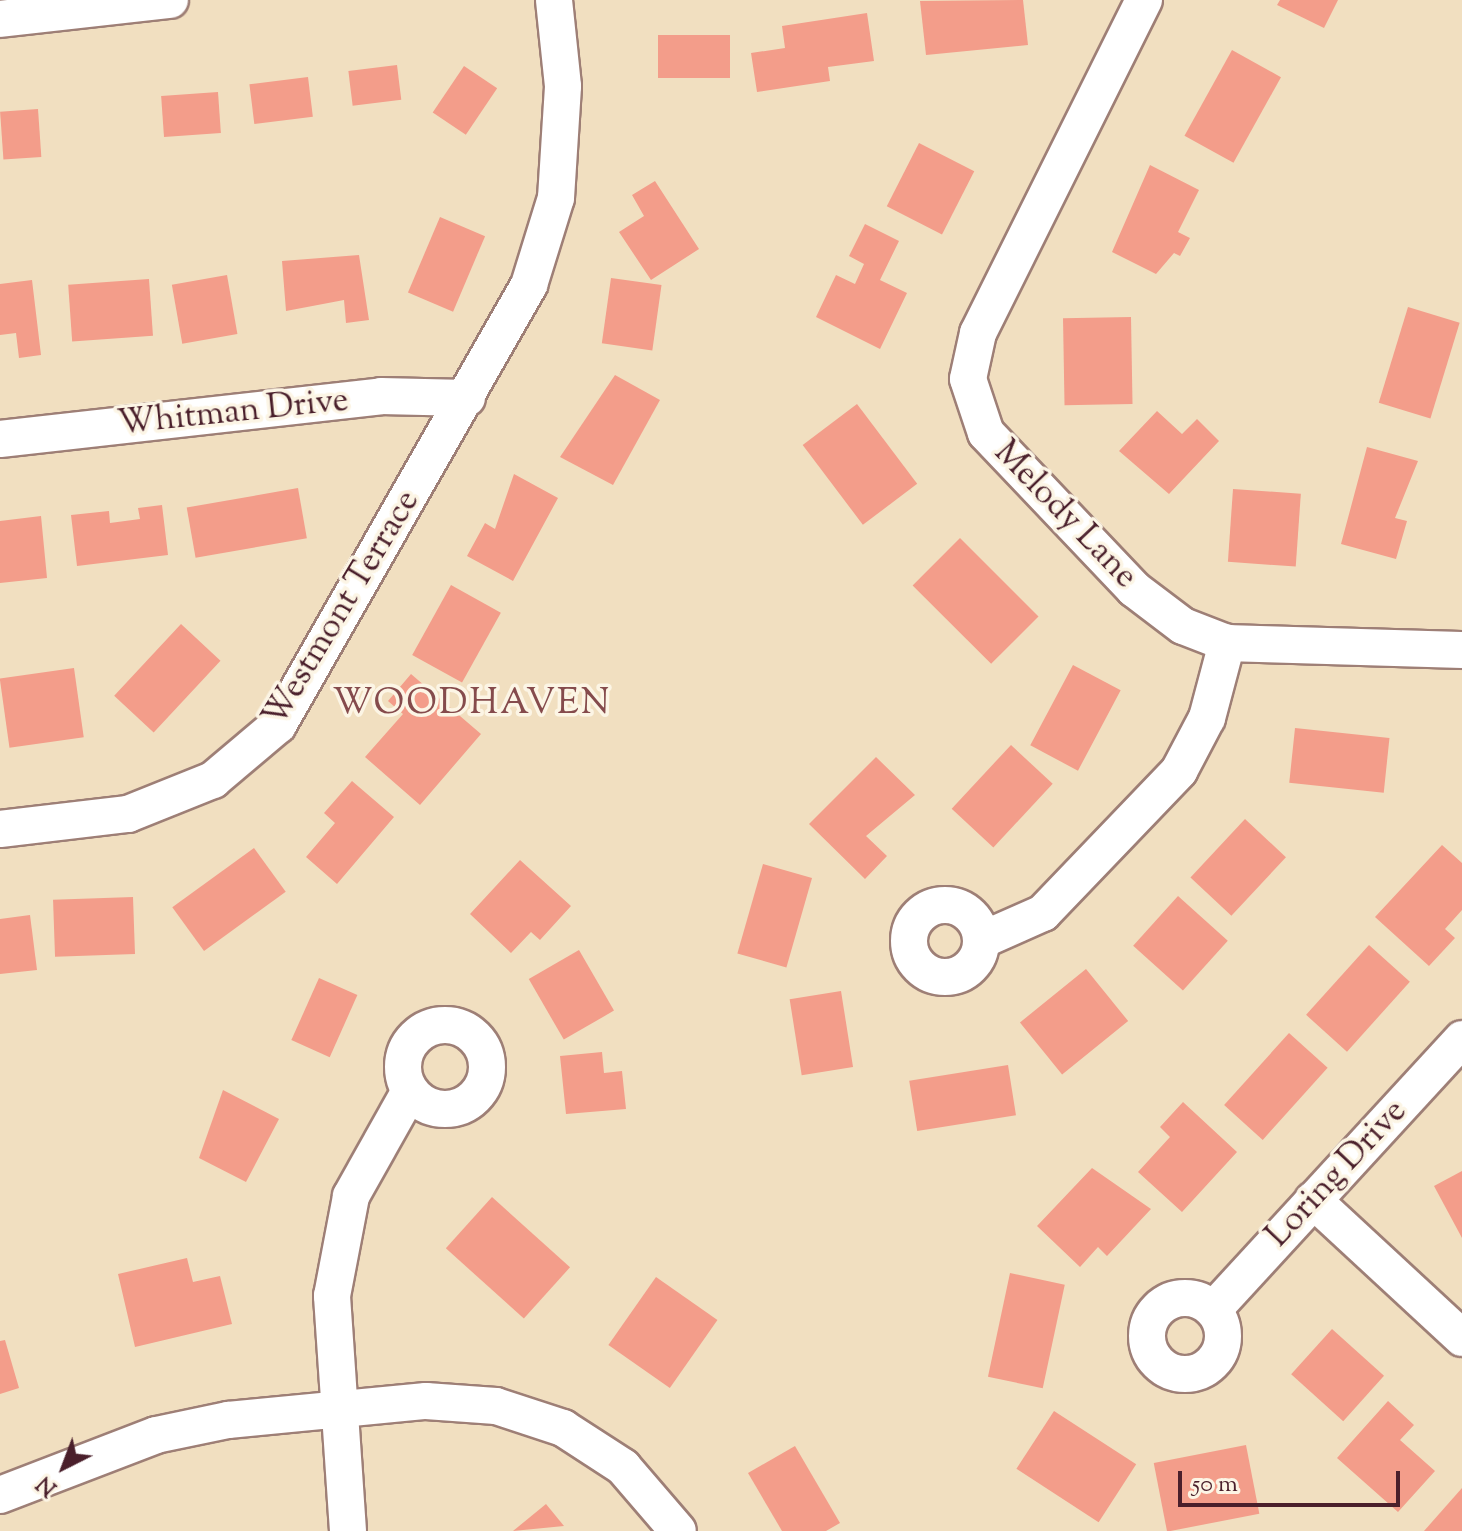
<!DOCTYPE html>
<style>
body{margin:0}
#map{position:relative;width:1462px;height:1531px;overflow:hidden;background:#f1dfc0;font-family:"Sorts Mill Goudy",serif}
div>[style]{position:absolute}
.building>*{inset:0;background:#f39d8a;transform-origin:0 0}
.roads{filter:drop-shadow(2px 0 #9e7f76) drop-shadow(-2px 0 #9e7f76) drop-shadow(0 2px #9e7f76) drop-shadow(0 -2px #9e7f76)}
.street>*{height:36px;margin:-18px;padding:0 18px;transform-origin:18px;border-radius:18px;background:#fff}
.street>.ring{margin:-18px;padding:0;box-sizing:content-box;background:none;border:36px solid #fff;border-radius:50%}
span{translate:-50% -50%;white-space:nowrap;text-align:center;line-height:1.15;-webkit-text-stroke:7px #fcf5e5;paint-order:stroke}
.street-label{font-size:34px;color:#4a1f2b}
.neighbourhood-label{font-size:36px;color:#854b4c;letter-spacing:2px}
.north{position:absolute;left:24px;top:1427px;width:80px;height:80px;-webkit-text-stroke:6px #fcf5e5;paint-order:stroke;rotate:222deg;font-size:22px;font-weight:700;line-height:32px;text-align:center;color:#4a1f2b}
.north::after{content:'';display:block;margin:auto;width:28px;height:36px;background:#4a1f2b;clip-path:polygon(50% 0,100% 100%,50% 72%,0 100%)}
.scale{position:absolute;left:1178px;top:1471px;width:222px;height:36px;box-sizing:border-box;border:4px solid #4a1f2b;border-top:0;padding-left:10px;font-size:24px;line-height:28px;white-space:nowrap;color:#4a1f2b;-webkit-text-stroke:6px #fcf5e5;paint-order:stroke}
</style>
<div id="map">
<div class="building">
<div style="clip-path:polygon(1023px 0,1028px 45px,926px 55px,920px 1px)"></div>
<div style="clip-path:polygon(1280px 0,1338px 0,1324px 28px,1277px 5px)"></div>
<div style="clip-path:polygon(867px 13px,874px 61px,828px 67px,830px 81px,757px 92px,751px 53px,785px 48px,782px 26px)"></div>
<div style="left:658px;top:35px;width:72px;height:43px"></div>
<div style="left:1232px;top:50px;width:56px;height:98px;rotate:29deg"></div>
<div style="left:397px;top:65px;width:35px;height:49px;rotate:83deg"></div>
<div style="left:464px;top:66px;width:40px;height:56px;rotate:34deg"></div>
<div style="left:308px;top:77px;width:40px;height:59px;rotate:83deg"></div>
<div style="left:218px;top:92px;width:41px;height:57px;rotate:86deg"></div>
<div style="left:38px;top:109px;width:48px;height:38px;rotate:86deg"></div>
<div style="left:919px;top:143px;width:62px;height:71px;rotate:27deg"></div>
<div style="clip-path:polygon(1150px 165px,1199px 190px,1178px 232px,1190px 238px,1180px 256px,1174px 253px,1156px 274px,1112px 252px)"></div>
<div style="clip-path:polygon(655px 181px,699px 249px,651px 280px,619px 232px,644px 216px,632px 195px)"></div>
<div style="left:440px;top:217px;width:49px;height:82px;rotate:23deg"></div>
<div style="clip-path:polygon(865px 224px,899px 241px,880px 280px,907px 293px,880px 349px,816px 317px,836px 275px,855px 284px,864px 264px,849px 256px)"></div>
<div style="clip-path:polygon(359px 255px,369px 320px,346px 323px,344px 300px,286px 311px,282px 261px)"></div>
<div style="left:227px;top:275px;width:60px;height:56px;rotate:80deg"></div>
<div style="left:611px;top:278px;width:51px;height:66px;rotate:8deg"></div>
<div style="left:149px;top:279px;width:57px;height:81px;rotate:86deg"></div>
<div style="clip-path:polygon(32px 280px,41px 355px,19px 358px,16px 333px,0 335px,0 284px)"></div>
<div style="left:1408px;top:307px;width:54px;height:100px;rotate:17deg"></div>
<div style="left:1131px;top:317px;width:87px;height:68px;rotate:89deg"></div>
<div style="clip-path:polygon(615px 375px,660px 400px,613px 485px,560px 457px)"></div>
<div style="left:857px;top:404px;width:100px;height:68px;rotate:53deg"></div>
<div style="clip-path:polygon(1157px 411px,1182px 434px,1197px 419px,1219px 441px,1169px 494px,1119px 451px)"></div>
<div style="clip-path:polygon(1367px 447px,1418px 461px,1395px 518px,1407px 521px,1396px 559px,1341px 544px)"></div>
<div style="clip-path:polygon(514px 474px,558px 498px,513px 581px,467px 556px,485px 523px,495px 529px)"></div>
<div style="left:298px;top:488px;width:51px;height:113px;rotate:80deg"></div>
<div style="left:1233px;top:489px;width:68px;height:73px;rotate:4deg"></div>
<div style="clip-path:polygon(162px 505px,168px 555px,77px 566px,71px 515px,109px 511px,110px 523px,140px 519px,138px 508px)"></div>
<div style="clip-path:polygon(41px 516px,47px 578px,0 583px,0 521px)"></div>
<div style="left:960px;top:538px;width:111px;height:67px;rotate:45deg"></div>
<div style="left:451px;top:585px;width:57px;height:80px;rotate:29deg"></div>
<div style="left:181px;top:624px;width:54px;height:98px;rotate:43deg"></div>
<div style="left:1073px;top:665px;width:54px;height:91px;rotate:28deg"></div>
<div style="left:74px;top:668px;width:70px;height:75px;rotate:82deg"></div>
<div style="clip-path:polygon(411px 674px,481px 734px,420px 805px,365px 757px,403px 714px,388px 701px)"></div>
<div style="left:1295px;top:728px;width:95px;height:55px;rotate:6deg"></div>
<div style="left:1011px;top:745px;width:57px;height:87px;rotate:43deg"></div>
<div style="clip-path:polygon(876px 757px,915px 795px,866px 836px,887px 856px,865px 879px,809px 824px)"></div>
<div style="clip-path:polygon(352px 781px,394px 817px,337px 884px,306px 857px,335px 823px,324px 813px)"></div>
<div style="left:1245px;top:819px;width:56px;height:80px;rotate:43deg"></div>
<div style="clip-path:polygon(1442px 845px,1462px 863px,1462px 910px,1445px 929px,1455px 938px,1429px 966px,1375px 917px)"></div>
<div style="left:254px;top:848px;width:54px;height:101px;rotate:54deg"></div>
<div style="clip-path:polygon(520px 860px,571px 906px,540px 940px,531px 932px,511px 953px,470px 914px)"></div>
<div style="left:763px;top:864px;width:51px;height:93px;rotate:16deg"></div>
<div style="left:1178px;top:896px;width:67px;height:67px;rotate:42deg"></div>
<div style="left:133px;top:897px;width:57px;height:80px;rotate:88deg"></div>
<div style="clip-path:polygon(30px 915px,37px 970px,0 974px,0 919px)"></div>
<div style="left:1369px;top:945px;width:55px;height:94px;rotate:42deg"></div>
<div style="left:579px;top:950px;width:70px;height:58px;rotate:60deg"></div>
<div style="left:1086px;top:969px;width:67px;height:85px;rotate:51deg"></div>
<div style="left:319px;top:978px;width:42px;height:68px;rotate:24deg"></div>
<div style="left:841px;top:991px;width:77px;height:52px;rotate:81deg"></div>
<div style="left:1289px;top:1033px;width:52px;height:97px;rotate:42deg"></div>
<div style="clip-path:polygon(602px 1052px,604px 1073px,622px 1071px,626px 1109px,566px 1114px,560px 1056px)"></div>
<div style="left:1008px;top:1065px;width:51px;height:100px;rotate:81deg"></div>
<div style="clip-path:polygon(223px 1090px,279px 1119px,246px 1182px,199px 1158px)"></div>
<div style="clip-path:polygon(1183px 1102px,1237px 1152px,1182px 1212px,1138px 1172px,1170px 1137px,1160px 1127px)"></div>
<div style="clip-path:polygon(1092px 1168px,1151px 1209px,1107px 1256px,1098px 1247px,1080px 1267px,1037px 1226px)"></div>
<div style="clip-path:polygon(1462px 1171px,1462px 1238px,1434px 1186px)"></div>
<div style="left:492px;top:1197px;width:105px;height:69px;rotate:42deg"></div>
<div style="clip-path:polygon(187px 1258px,193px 1282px,220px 1276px,232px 1324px,135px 1347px,118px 1274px)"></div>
<div style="left:1010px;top:1273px;width:56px;height:106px;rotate:12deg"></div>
<div style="left:656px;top:1277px;width:75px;height:83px;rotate:35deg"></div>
<div style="left:1332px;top:1329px;width:70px;height:61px;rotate:42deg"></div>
<div style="clip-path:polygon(5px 1340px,19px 1388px,0 1394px,0 1341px)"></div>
<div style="clip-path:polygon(1388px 1401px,1414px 1425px,1400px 1440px,1435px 1471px,1398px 1512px,1337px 1458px)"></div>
<div style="left:1054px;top:1411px;width:98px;height:69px;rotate:33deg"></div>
<div style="left:1246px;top:1445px;width:70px;height:94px;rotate:79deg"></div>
<div style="clip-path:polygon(795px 1446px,840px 1523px,826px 1531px,782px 1531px,748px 1473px)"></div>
<div style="clip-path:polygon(1462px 1488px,1462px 1531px,1424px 1531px)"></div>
<div style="clip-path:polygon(546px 1504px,564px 1526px,513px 1531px)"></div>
</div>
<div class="roads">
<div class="street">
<div style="left:1144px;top:0;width:372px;rotate:116.5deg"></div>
<div style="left:978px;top:333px;width:47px;rotate:102.3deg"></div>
<div style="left:968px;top:379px;width:57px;rotate:71.6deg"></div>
<div style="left:986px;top:433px;width:215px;rotate:46.5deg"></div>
<div style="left:1134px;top:589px;width:61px;rotate:37.1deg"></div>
<div style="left:1183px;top:626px;width:47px;rotate:21.1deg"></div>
<div style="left:1227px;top:643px;width:235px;rotate:1.7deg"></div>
<div style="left:0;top:19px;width:171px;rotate:-6.4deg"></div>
<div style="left:0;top:439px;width:383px;rotate:-6.4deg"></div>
<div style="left:381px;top:396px;width:86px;rotate:1.3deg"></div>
<div style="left:0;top:829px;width:129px;rotate:-6.7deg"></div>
<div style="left:128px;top:814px;width:92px;rotate:-21.8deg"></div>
<div style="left:213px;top:780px;width:85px;rotate:-40.2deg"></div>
<div style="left:278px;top:725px;width:507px;rotate:-60.3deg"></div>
<div style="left:529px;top:285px;width:91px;rotate:-72.8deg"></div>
<div style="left:556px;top:198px;width:112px;rotate:-86.4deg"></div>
<div style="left:563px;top:86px;width:86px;rotate:-96deg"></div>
<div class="ring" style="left:909px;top:905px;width:36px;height:36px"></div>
<div style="left:982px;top:940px;width:67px;rotate:-23.9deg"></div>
<div style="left:1043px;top:913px;width:197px;rotate:-46.2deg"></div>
<div style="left:1179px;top:771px;width:60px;rotate:-62.2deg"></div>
<div style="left:1207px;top:718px;width:78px;rotate:-75.1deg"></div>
<div class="ring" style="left:403px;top:1025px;width:48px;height:48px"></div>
<div style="left:1313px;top:1200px;width:203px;rotate:42.8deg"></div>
<div class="ring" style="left:1147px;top:1298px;width:40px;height:40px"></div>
<div style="left:1213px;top:1310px;width:368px;rotate:-47.4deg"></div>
<div style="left:0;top:1495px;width:167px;rotate:-21deg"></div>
<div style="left:156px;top:1435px;width:74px;rotate:-11.8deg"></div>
<div style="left:228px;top:1420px;width:199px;rotate:-5.5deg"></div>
<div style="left:426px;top:1401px;width:70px;rotate:4.1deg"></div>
<div style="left:496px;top:1406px;width:71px;rotate:18.2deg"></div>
<div style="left:563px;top:1428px;width:72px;rotate:33deg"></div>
<div style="left:623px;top:1467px;width:84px;rotate:49.3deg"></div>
<div style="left:348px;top:1531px;width:236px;rotate:-93.9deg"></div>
<div style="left:332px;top:1296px;width:102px;rotate:-79.2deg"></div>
<div style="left:351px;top:1196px;width:120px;rotate:-60.7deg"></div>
</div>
</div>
<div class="street-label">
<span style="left:233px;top:413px;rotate:-6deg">Whitman Drive</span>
<span style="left:1065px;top:515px;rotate:46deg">Melody Lane</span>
<span style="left:342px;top:609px;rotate:-59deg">Westmont Terrace</span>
<span style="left:1337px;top:1174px;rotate:-47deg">Loring Drive</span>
</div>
<div class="neighbourhood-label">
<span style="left:472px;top:705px">WOODHAVEN</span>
</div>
<div class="north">N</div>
<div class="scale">50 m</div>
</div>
